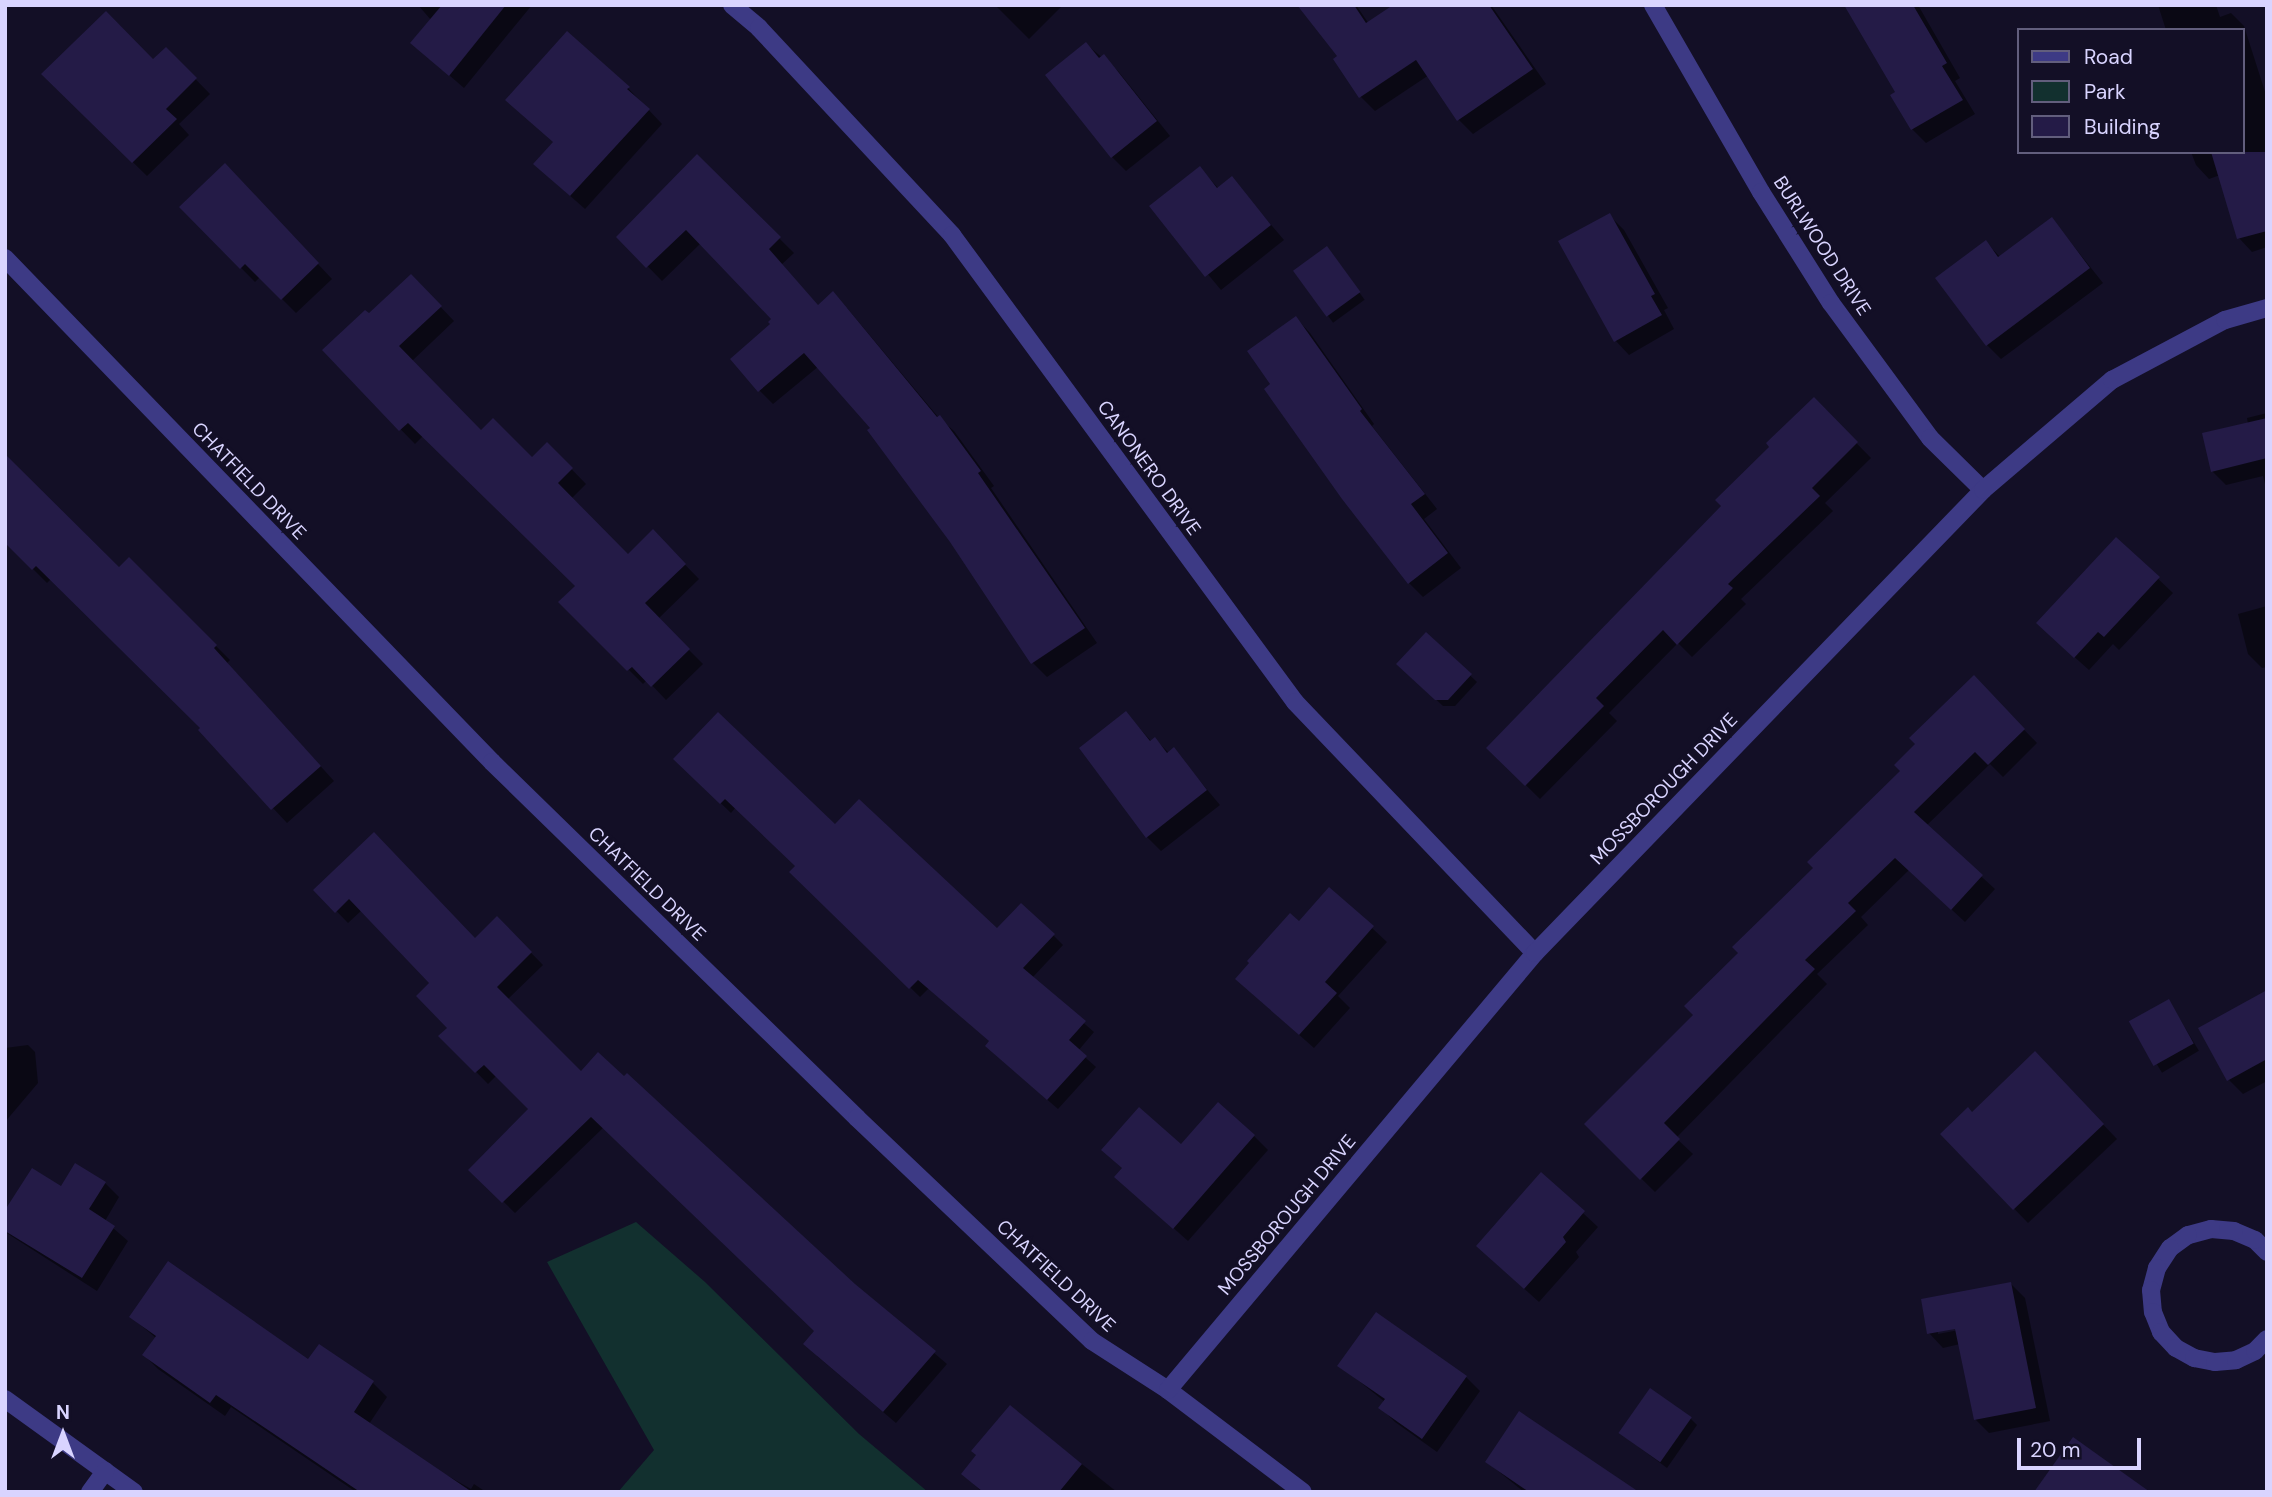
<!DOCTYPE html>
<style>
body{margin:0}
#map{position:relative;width:2272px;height:1497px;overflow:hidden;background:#130f26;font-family:"DM Sans",sans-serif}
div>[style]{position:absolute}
.green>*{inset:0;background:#12302f}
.shadow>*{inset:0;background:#0007;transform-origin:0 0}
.building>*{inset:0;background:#241b47;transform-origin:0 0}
.street>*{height:18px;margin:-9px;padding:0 9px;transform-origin:9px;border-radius:9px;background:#3d3a85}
span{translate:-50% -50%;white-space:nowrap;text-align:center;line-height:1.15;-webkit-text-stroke:6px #130f26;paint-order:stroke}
.street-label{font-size:19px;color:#d9d4ff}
.frame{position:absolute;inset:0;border:7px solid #d9d4ff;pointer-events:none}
.legend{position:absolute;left:2017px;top:28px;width:228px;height:126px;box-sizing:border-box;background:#130f26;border:2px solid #625e7d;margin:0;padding:9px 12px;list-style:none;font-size:21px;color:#d9d4ff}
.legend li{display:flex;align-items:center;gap:14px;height:35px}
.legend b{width:35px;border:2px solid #625e7d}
.north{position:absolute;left:28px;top:1399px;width:70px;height:70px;-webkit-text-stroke:5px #130f26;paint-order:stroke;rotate:0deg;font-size:19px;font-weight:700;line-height:28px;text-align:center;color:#d9d4ff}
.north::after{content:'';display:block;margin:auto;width:24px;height:32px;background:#d9d4ff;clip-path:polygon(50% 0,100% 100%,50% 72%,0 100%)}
.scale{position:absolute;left:2017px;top:1438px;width:124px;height:32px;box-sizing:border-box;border:4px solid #d9d4ff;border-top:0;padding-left:9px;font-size:21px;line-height:24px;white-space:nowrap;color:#d9d4ff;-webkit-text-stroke:5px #130f26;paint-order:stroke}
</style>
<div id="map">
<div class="green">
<div style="clip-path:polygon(636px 1222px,705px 1282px,859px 1434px,928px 1492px,618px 1492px,654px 1450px,547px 1262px)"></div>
</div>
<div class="shadow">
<div style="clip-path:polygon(418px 5px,532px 5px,464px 88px,412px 43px,431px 20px)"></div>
<div style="clip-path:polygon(995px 5px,1063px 5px,1029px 39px)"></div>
<div style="clip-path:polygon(1317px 5px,1356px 5px,1369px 24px,1396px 5px,1491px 5px,1546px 84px,1473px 134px,1459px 120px,1429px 75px,1375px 111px,1361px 97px,1336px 60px,1340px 56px)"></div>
<div style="clip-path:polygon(1849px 5px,1918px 5px,1960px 78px,1955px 81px,1975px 114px,1926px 143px,1912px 129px,1898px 93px)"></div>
<div style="clip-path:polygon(2158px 5px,2216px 5px,2220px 17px,2231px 13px,2244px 26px,2267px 98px,2267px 247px,2252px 252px,2239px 238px,2220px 175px,2209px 179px,2196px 165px,2191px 152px,2242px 152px,2242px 30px,2166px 30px)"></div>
<div style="clip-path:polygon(1086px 44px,1118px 71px,1170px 136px,1126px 171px,1112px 157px)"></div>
<div style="clip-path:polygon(166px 49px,210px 94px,179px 124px,189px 135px,147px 176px,43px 74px,153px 61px)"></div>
<div style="clip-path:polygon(628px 88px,662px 124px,585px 209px,550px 178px,555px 143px)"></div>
<div style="clip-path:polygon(697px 157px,794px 253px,781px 265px,818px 306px,847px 308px,939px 418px,954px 431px,994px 486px,991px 488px,1097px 643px,1047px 677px,1033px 663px,873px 428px,819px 366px,773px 404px,759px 390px,774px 319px,701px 243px,662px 281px,619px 237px)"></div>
<div style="clip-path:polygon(1200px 168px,1219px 189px,1232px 179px,1284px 240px,1221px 290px,1152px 207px)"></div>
<div style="clip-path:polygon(239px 180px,332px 279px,296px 313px,260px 277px,255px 282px,181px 207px)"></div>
<div style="clip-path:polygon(1610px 216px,1624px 230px,1668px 308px,1664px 310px,1674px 329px,1629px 355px,1615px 340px)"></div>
<div style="clip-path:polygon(2052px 219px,2103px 283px,2001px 359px,1987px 345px,1986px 242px,2000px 257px)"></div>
<div style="left:1327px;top:248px;width:64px;height:39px;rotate:54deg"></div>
<div style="clip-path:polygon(411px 276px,454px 321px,412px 361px,481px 433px,532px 459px,547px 444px,586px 484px,571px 499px,628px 556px,653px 532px,699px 579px,658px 619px,703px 664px,666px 700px,647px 680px,643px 684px,561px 602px,578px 586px,423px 436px,415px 444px,324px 351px,369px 316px)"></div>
<div style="clip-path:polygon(1296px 318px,1310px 333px,1374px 424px,1372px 426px,1437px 509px,1424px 519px,1461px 568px,1423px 597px,1409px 583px,1273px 384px)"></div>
<div style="clip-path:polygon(1814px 400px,1871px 458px,1825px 503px,1833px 511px,1741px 599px,1746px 604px,1692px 657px,1678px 643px,1609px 713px,1617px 721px,1540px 799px,1488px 748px,1723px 506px)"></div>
<div style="clip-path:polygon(2267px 413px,2267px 492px,2263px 476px,2226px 485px,2212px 471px,2248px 424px,2247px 418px)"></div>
<div style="clip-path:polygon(2116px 539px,2173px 593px,2119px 650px,2113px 644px,2089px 670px,2052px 637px)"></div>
<div style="clip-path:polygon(5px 541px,119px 570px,129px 559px,230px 660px,227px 663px,334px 781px,287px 823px,200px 730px,202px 728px,51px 579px,47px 583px)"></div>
<div style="clip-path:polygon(2267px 606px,2267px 667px,2262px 668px,2248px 654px,2238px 614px)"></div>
<div style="clip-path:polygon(1426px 634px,1477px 682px,1455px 706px,1443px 706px,1398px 664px)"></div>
<div style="clip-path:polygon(1974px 678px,2037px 743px,2003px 777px,1990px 764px,1926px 826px,1995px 889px,1965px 922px,1909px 870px,1861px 917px,1868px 925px,1817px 974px,1827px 984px,1676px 1138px,1693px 1154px,1655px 1192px,1586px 1124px,1696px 1015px,1740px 953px,1902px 771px,1918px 744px)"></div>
<div style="clip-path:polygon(1126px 713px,1152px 742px,1155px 739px,1169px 753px,1174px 750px,1220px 805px,1161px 851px,1147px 837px)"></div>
<div style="clip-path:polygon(675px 759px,835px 827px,997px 930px,1053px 935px,1063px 945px,1032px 978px,1094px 1032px,1078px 1051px,1096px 1067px,1058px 1109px,997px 1056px,991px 1042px,929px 988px,920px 997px,792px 872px,797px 866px,736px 807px,731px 813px)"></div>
<div style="clip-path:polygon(374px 835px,475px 940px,497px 918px,543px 965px,507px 1000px,581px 1074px,854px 1285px,947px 1364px,896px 1423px,817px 1356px,817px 1331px,604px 1127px,515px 1213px,471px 1170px,530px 1109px,497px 1075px,488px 1084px,441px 1036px,449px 1028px,432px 983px,362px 910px,348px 923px,316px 890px)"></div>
<div style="clip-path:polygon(1330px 889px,1387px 942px,1338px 996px,1350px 1008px,1314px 1048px,1252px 993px,1299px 923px)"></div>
<div style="clip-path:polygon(2267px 992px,2267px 1081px,2243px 1094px,2229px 1080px,2200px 1028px)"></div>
<div style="left:2169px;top:1001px;width:58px;height:43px;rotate:59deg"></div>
<div style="clip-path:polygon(28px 1045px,35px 1052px,38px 1083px,5px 1122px,5px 1048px)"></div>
<div style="clip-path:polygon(2049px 1068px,2117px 1139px,2028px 1223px,1942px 1134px)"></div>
<div style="clip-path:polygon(1254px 1136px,1268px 1150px,1188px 1241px,1116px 1177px,1182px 1147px)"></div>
<div style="clip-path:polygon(1542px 1175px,1598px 1227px,1576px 1252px,1579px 1257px,1539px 1302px,1492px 1260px)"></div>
<div style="clip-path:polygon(105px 1183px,119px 1197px,105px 1221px,128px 1241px,97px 1291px,5px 1232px,5px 1214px,62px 1188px)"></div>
<div style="clip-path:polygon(evenodd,2011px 1284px,2025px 1298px,2050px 1421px,1989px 1433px,1975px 1419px,1960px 1344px,1943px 1348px,1929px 1333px,2011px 1284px,1964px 1325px,1964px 1329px,1938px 1334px,1938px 1330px,1964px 1325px)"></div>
<div style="clip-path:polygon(131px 1317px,309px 1362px,373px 1383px,387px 1397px,369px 1424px,441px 1472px,471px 1489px,474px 1484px,486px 1492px,356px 1492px,231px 1407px,225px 1416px,158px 1369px,144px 1355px,156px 1338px)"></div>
<div style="clip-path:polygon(1339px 1365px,1466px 1377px,1480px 1391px,1437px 1452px,1395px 1422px,1381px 1408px,1385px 1402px)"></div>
<div style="clip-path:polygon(1010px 1407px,1117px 1492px,982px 1492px,963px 1474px)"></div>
<div style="clip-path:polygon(1690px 1418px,1697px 1425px,1667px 1468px,1620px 1433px)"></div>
<div style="clip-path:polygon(1487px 1462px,1621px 1492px,1524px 1492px)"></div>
</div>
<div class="building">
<div style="clip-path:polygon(442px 5px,506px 5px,449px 76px,410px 43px)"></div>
<div style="clip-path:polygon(1297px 5px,1354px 5px,1366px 23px,1393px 5px,1489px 5px,1533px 69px,1457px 121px,1416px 60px,1359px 98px,1333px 59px,1337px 56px)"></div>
<div style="clip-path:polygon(1844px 5px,1913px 5px,1947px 63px,1942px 66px,1963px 100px,1911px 130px,1890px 95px,1895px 92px)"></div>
<div style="clip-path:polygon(106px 11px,153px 59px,166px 47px,197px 78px,166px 109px,177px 119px,132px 163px,41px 74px)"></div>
<div style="clip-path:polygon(567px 31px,630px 87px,627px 89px,650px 109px,570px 196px,533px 164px,553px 142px,505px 100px)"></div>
<div style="clip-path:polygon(1086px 42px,1099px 58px,1104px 54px,1157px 121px,1111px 158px,1045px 75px)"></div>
<div style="clip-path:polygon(2211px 152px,2267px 152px,2267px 231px,2237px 239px)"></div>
<div style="clip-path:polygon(697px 154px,781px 237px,769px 249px,818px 305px,833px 291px,937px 417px,940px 415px,981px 471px,978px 473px,1085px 628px,1031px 664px,950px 542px,867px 430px,870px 428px,804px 353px,758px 392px,730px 359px,770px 324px,768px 322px,771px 319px,686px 230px,646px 268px,616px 237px)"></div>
<div style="clip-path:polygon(225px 163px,319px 263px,281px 300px,245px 264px,240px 269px,179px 207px)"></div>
<div style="clip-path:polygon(1200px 166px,1217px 188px,1232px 176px,1271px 225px,1205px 277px,1149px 206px)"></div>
<div style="clip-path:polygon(1610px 213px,1655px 294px,1651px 296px,1662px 315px,1614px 342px,1558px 241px)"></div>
<div style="clip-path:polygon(2052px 217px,2090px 268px,1986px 346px,1935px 278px,1986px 240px,1998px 257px)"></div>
<div style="left:1327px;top:246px;width:57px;height:42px;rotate:54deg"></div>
<div style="clip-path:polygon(411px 274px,442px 306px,399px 346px,481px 430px,493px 418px,532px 457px,547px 442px,573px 468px,558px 483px,628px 554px,653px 529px,686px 564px,645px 603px,690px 649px,651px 687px,632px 667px,627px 671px,558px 602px,575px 586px,408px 423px,399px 431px,322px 350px,365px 310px,369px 313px)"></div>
<div style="clip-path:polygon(1296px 316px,1362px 409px,1360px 411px,1425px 494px,1411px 504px,1448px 553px,1408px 584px,1342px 499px,1264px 389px,1270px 384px,1247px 351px)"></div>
<div style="clip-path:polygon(1814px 397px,1858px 442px,1812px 488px,1820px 496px,1728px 584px,1733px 588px,1677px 645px,1663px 630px,1596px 698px,1604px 706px,1525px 786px,1486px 748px,1721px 506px,1715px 500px,1769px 447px,1766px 443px)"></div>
<div style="clip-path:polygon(2267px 418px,2267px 458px,2211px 472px,2202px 433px)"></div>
<div style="clip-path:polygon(5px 454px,119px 567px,129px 557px,217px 645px,214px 648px,321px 766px,271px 810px,198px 730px,200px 728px,36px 566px,32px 570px,5px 543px)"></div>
<div style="clip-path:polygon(2116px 537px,2160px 577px,2104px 637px,2098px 632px,2074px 658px,2036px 623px)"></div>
<div style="clip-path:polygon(1426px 632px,1472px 674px,1448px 700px,1435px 700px,1396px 664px)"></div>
<div style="clip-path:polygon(1974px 675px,2025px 729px,1988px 765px,1975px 752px,1914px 812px,1983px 875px,1951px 910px,1895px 858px,1848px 903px,1856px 911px,1805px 960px,1815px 969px,1664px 1123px,1680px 1139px,1640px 1180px,1584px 1124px,1693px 1015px,1684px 1006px,1738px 953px,1732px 947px,1813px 868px,1807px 862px,1900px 771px,1894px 765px,1915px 744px,1909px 738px)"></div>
<div style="clip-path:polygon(1126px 711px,1150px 741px,1155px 737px,1167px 753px,1174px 747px,1207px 790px,1146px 838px,1079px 748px)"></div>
<div style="clip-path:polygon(718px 712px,835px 824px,859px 799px,997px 928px,1021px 903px,1055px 934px,1023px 968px,1086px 1021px,1069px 1040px,1087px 1056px,1047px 1100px,985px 1046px,989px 1041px,918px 980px,909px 989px,789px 872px,795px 866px,725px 799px,720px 804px,673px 759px)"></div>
<div style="clip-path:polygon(374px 832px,475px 938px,497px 916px,532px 952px,497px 987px,581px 1071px,598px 1052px,624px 1076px,627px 1073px,855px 1284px,936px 1351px,883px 1412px,803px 1344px,814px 1331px,591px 1117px,502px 1203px,468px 1170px,528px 1109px,484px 1065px,475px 1073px,438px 1036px,447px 1028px,416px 996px,429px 983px,349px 899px,335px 913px,313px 890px)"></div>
<div style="clip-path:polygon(1329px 887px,1374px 926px,1325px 982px,1337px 993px,1299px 1035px,1235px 979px,1249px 963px,1247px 961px,1290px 913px,1299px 921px)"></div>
<div style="clip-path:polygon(2267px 990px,2267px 1059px,2227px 1081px,2198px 1028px)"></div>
<div style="left:2169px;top:999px;width:51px;height:46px;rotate:61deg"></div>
<div style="clip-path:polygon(2035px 1051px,2104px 1124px,2013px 1210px,1940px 1134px,1968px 1107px,1972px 1112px)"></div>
<div style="clip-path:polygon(1218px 1102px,1255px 1135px,1173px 1229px,1114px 1177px,1122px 1168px,1101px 1150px,1139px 1107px,1181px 1144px)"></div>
<div style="clip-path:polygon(75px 1163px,106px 1182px,89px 1209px,115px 1226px,82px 1278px,5px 1231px,5px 1210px,32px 1168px,61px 1186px)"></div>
<div style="clip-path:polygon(1541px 1172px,1585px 1211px,1563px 1237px,1566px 1242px,1524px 1289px,1476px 1246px)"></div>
<div style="clip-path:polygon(168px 1261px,308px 1359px,319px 1344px,374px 1381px,354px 1412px,472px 1492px,360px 1492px,216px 1395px,210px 1403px,142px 1355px,156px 1336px,129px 1317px)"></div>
<div style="clip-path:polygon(2011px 1282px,2036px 1408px,1974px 1420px,1955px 1329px,1927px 1334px,1921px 1299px)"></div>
<div style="clip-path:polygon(1376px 1312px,1467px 1376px,1422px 1439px,1378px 1408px,1385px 1399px,1337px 1366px)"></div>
<div style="left:1650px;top:1388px;width:51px;height:55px;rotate:35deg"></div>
<div style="clip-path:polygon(1010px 1405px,1082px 1464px,1059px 1492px,983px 1492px,961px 1474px,976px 1455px,971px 1451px)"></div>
<div style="clip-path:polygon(1519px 1411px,1639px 1492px,1529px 1492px,1485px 1462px)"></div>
<div style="clip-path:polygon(2073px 1437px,2150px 1492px,2034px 1492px)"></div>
</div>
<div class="street">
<div style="left:732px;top:5px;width:35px;rotate:40deg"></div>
<div style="left:759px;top:28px;width:283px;rotate:47deg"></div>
<div style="left:952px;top:235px;width:579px;rotate:53.7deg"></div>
<div style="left:1295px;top:702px;width:347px;rotate:46.3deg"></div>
<div style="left:1653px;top:5px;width:216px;rotate:60deg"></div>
<div style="left:1761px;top:192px;width:131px;rotate:57.8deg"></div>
<div style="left:1831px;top:303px;width:167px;rotate:53.7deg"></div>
<div style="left:1930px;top:438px;width:74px;rotate:44.5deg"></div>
<div style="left:5px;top:258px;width:701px;rotate:45.98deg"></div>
<div style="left:492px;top:762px;width:510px;rotate:44.28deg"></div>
<div style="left:857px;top:1118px;width:324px;rotate:43.5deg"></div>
<div style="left:1092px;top:1341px;width:90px;rotate:32.8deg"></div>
<div style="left:1168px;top:1390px;width:169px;rotate:37.1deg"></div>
<div style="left:2267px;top:1252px;width:17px;rotate:-135deg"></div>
<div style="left:2255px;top:1240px;width:23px;rotate:-157deg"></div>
<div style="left:2234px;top:1231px;width:23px;rotate:-175deg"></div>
<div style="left:2211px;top:1229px;width:24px;rotate:165deg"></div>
<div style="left:2188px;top:1235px;width:22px;rotate:144deg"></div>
<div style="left:2170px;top:1248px;width:24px;rotate:123deg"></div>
<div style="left:2157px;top:1268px;width:23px;rotate:105deg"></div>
<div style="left:2151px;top:1290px;width:22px;rotate:85deg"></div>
<div style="left:2153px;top:1312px;width:22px;rotate:68deg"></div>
<div style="left:2161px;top:1332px;width:22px;rotate:47deg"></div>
<div style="left:2176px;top:1348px;width:21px;rotate:29deg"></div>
<div style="left:2194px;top:1358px;width:21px;rotate:11deg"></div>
<div style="left:2215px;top:1362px;width:21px;rotate:-5deg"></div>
<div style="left:2236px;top:1360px;width:21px;rotate:-25deg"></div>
<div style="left:2255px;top:1351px;width:17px;rotate:-45deg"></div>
<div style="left:1168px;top:1390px;width:571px;rotate:-49.98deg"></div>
<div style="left:1535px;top:953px;width:644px;rotate:-45.94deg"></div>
<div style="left:1983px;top:490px;width:170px;rotate:-40.5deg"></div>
<div style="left:2112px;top:380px;width:128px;rotate:-28deg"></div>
<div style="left:2225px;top:320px;width:44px;rotate:-15.9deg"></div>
<div style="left:5px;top:1399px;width:159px;rotate:35.8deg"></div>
<div style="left:90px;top:1492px;width:26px;rotate:-54deg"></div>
</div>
<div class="street-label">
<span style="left:1822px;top:246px;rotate:57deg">BURLWOOD DRIVE</span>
<span style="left:1149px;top:468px;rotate:54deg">CANONERO DRIVE</span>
<span style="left:249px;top:481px;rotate:46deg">CHATFIELD DRIVE</span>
<span style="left:1664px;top:789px;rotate:-46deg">MOSSBOROUGH DRIVE</span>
<span style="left:647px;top:884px;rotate:44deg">CHATFIELD DRIVE</span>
<span style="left:1287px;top:1215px;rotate:-50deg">MOSSBOROUGH DRIVE</span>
<span style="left:1056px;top:1276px;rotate:43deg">CHATFIELD DRIVE</span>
</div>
<div class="frame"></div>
<ul class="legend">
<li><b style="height:9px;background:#3d3a85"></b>Road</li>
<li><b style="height:19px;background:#12302f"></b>Park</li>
<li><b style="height:19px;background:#241b47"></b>Building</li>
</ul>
<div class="north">N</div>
<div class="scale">20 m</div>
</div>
